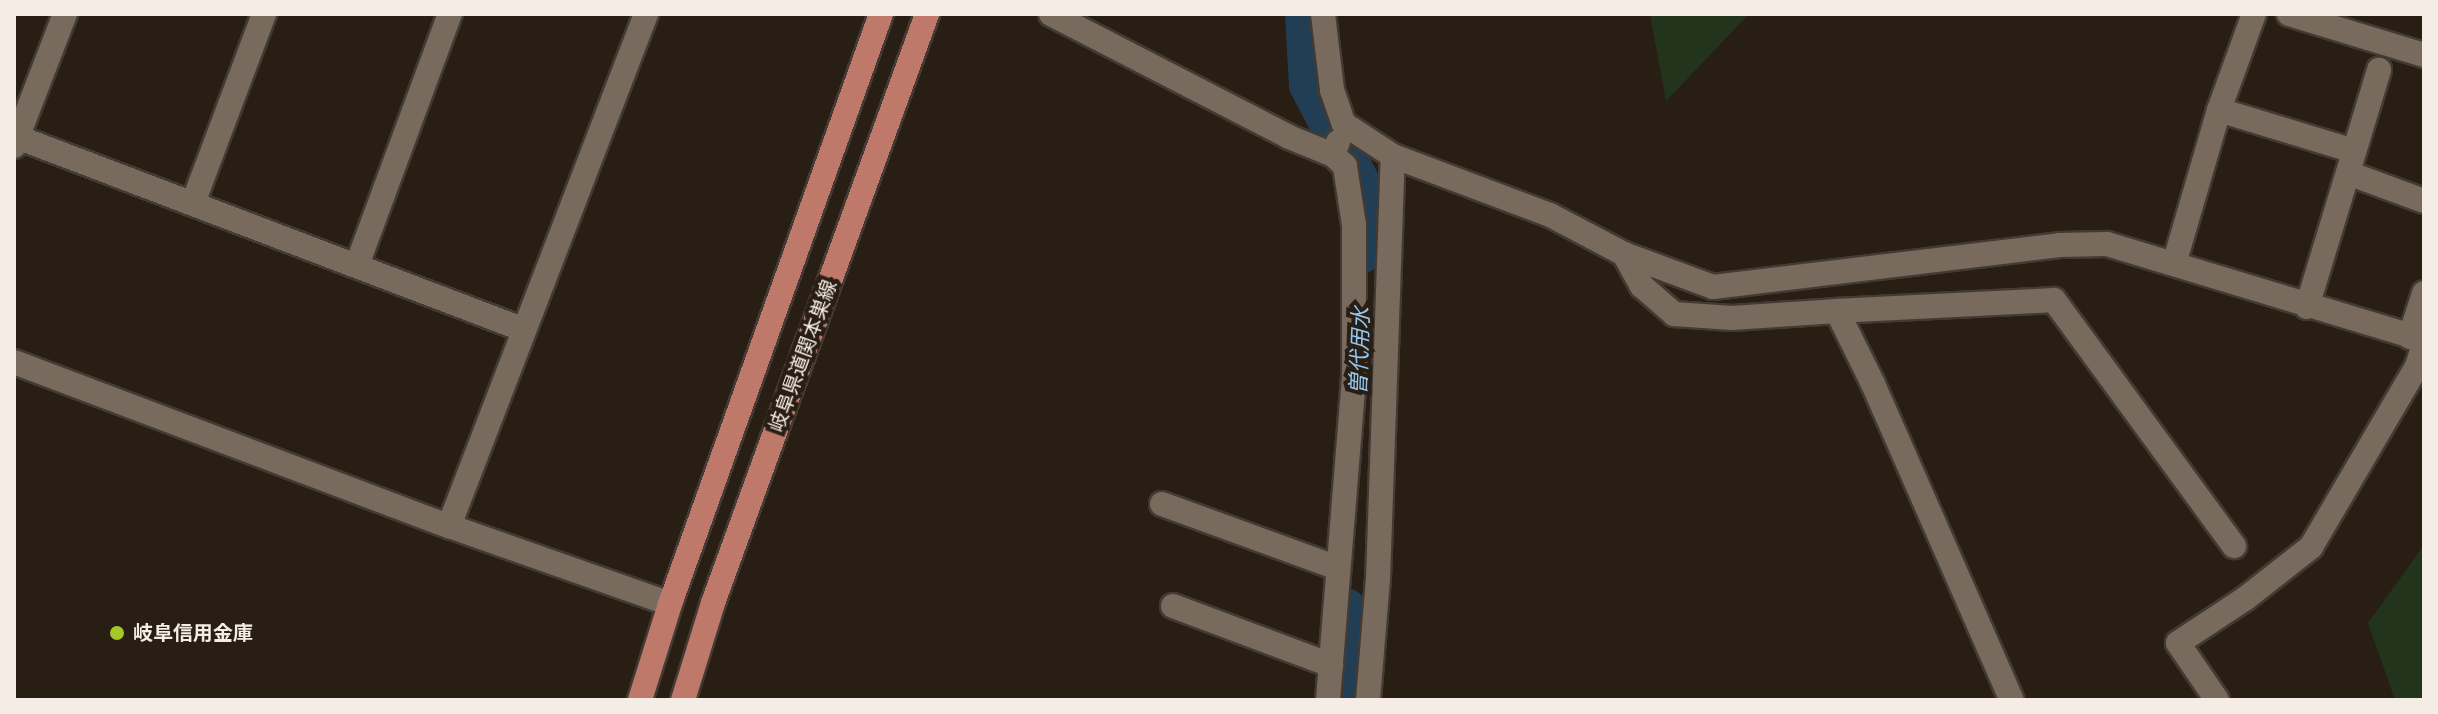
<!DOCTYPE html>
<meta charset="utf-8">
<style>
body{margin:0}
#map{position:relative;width:2438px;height:714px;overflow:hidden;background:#291e13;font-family:Helvetica,"Noto Sans JP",sans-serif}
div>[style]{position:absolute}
.green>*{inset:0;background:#22351c}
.canal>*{height:40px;margin:-20px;padding:0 20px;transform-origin:20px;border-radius:20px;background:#223e54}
.roads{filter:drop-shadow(2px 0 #433a33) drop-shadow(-2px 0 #433a33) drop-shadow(0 2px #433a33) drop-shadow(0 -2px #433a33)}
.minor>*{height:24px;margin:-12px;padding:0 12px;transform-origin:12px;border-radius:12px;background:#786b5d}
.major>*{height:24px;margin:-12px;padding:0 12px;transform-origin:12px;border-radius:12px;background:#be796b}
.dots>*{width:22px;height:22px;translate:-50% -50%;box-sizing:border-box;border:4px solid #291e13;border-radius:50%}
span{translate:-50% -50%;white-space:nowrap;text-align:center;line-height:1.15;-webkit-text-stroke:8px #291e13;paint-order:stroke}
.street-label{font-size:20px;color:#f5ede5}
.poi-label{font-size:20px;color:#f5ede5;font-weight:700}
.left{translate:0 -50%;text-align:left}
.water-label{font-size:22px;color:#92c6f0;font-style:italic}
.frame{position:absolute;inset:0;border:16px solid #f5ede5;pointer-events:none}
</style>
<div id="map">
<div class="green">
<div style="clip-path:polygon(1650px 14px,1749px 14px,1666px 101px)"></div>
<div style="clip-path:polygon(2424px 545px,2424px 700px,2395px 700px,2368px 623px)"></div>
</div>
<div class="canal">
<div style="left:1305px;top:14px;width:71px;rotate:86.8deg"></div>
<div style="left:1309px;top:85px;width:114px;rotate:62.3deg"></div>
<div style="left:1362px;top:186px;width:67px;rotate:90deg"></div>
<div style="left:1341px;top:700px;width:92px;rotate:-86.9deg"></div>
</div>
<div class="roads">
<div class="minor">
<div style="left:1051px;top:14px;width:268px;rotate:27.3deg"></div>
<div style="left:1289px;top:137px;width:48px;rotate:22.2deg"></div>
<div style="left:1333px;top:155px;width:14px;rotate:-69deg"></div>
<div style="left:1323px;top:14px;width:77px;rotate:83.2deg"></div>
<div style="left:1332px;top:90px;width:36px;rotate:71deg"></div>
<div style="left:1344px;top:124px;width:59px;rotate:33.1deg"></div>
<div style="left:1393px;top:156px;width:168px;rotate:20.6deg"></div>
<div style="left:1550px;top:215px;width:84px;rotate:27.8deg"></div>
<div style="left:1624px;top:254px;width:95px;rotate:20.3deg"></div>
<div style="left:1713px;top:287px;width:349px;rotate:-6.9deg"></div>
<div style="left:2059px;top:245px;width:48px;rotate:-1.2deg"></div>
<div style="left:2107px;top:244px;width:331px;rotate:16.8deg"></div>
<div style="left:2289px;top:14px;width:141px;rotate:16.9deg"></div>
<div style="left:2219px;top:110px;width:141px;rotate:16.9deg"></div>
<div style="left:17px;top:137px;width:540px;rotate:20.82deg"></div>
<div style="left:14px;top:146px;width:142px;rotate:-68.9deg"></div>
<div style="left:2348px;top:173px;width:81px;rotate:20.2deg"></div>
<div style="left:193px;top:203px;width:202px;rotate:-69.4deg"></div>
<div style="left:1624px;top:254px;width:37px;rotate:61deg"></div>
<div style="left:1642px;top:286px;width:43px;rotate:41.2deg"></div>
<div style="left:1674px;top:314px;width:58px;rotate:3.9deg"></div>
<div style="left:1732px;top:318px;width:105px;rotate:-3.8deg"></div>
<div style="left:1837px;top:311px;width:81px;rotate:63.7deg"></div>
<div style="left:1873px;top:384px;width:345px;rotate:66.3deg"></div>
<div style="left:2174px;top:264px;width:160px;rotate:-73.7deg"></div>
<div style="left:2219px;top:110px;width:102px;rotate:-70deg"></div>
<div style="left:357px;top:265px;width:268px;rotate:-69.7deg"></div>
<div style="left:2307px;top:307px;width:248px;rotate:-73.1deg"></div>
<div style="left:1837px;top:311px;width:217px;rotate:-2.9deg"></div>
<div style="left:2054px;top:300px;width:305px;rotate:53.8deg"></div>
<div style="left:2410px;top:337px;width:46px;rotate:-72.3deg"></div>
<div style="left:14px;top:362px;width:465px;rotate:20.7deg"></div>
<div style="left:449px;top:526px;width:234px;rotate:19.4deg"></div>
<div style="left:1162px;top:504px;width:187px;rotate:20deg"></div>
<div style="left:449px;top:526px;width:549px;rotate:-68.95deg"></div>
<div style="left:1173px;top:606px;width:169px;rotate:20.5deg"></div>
<div style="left:1328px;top:700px;width:325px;rotate:-85.4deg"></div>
<div style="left:1354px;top:376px;width:151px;rotate:-90deg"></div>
<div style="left:1354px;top:225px;width:60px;rotate:-98.7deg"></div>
<div style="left:1345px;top:166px;width:16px;rotate:-137deg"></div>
<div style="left:1368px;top:700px;width:121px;rotate:-85.3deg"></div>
<div style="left:1378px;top:579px;width:423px;rotate:-88deg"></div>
<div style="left:2217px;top:700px;width:69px;rotate:-124.4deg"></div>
<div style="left:2178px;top:643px;width:82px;rotate:-33.5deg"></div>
<div style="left:2246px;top:598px;width:83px;rotate:-38.1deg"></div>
<div style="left:2311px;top:547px;width:210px;rotate:-59.6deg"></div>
<div style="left:2417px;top:366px;width:23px;rotate:-72deg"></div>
</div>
<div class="major">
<div style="left:640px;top:700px;width:101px;rotate:-72.6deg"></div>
<div style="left:670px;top:604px;width:627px;rotate:-70.32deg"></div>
<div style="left:683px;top:700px;width:102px;rotate:-72.8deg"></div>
<div style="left:713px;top:603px;width:627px;rotate:-70.03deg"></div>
</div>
</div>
<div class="dots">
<div style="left:117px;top:633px;background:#a2c927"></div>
</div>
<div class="street-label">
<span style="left:803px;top:356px;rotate:-70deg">岐阜県道関本巣線</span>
</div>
<div class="poi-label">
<span class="left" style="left:133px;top:633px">岐阜信用金庫</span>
</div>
<div class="water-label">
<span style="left:1360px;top:351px;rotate:-88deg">曽代用水</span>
</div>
<div class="frame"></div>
</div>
